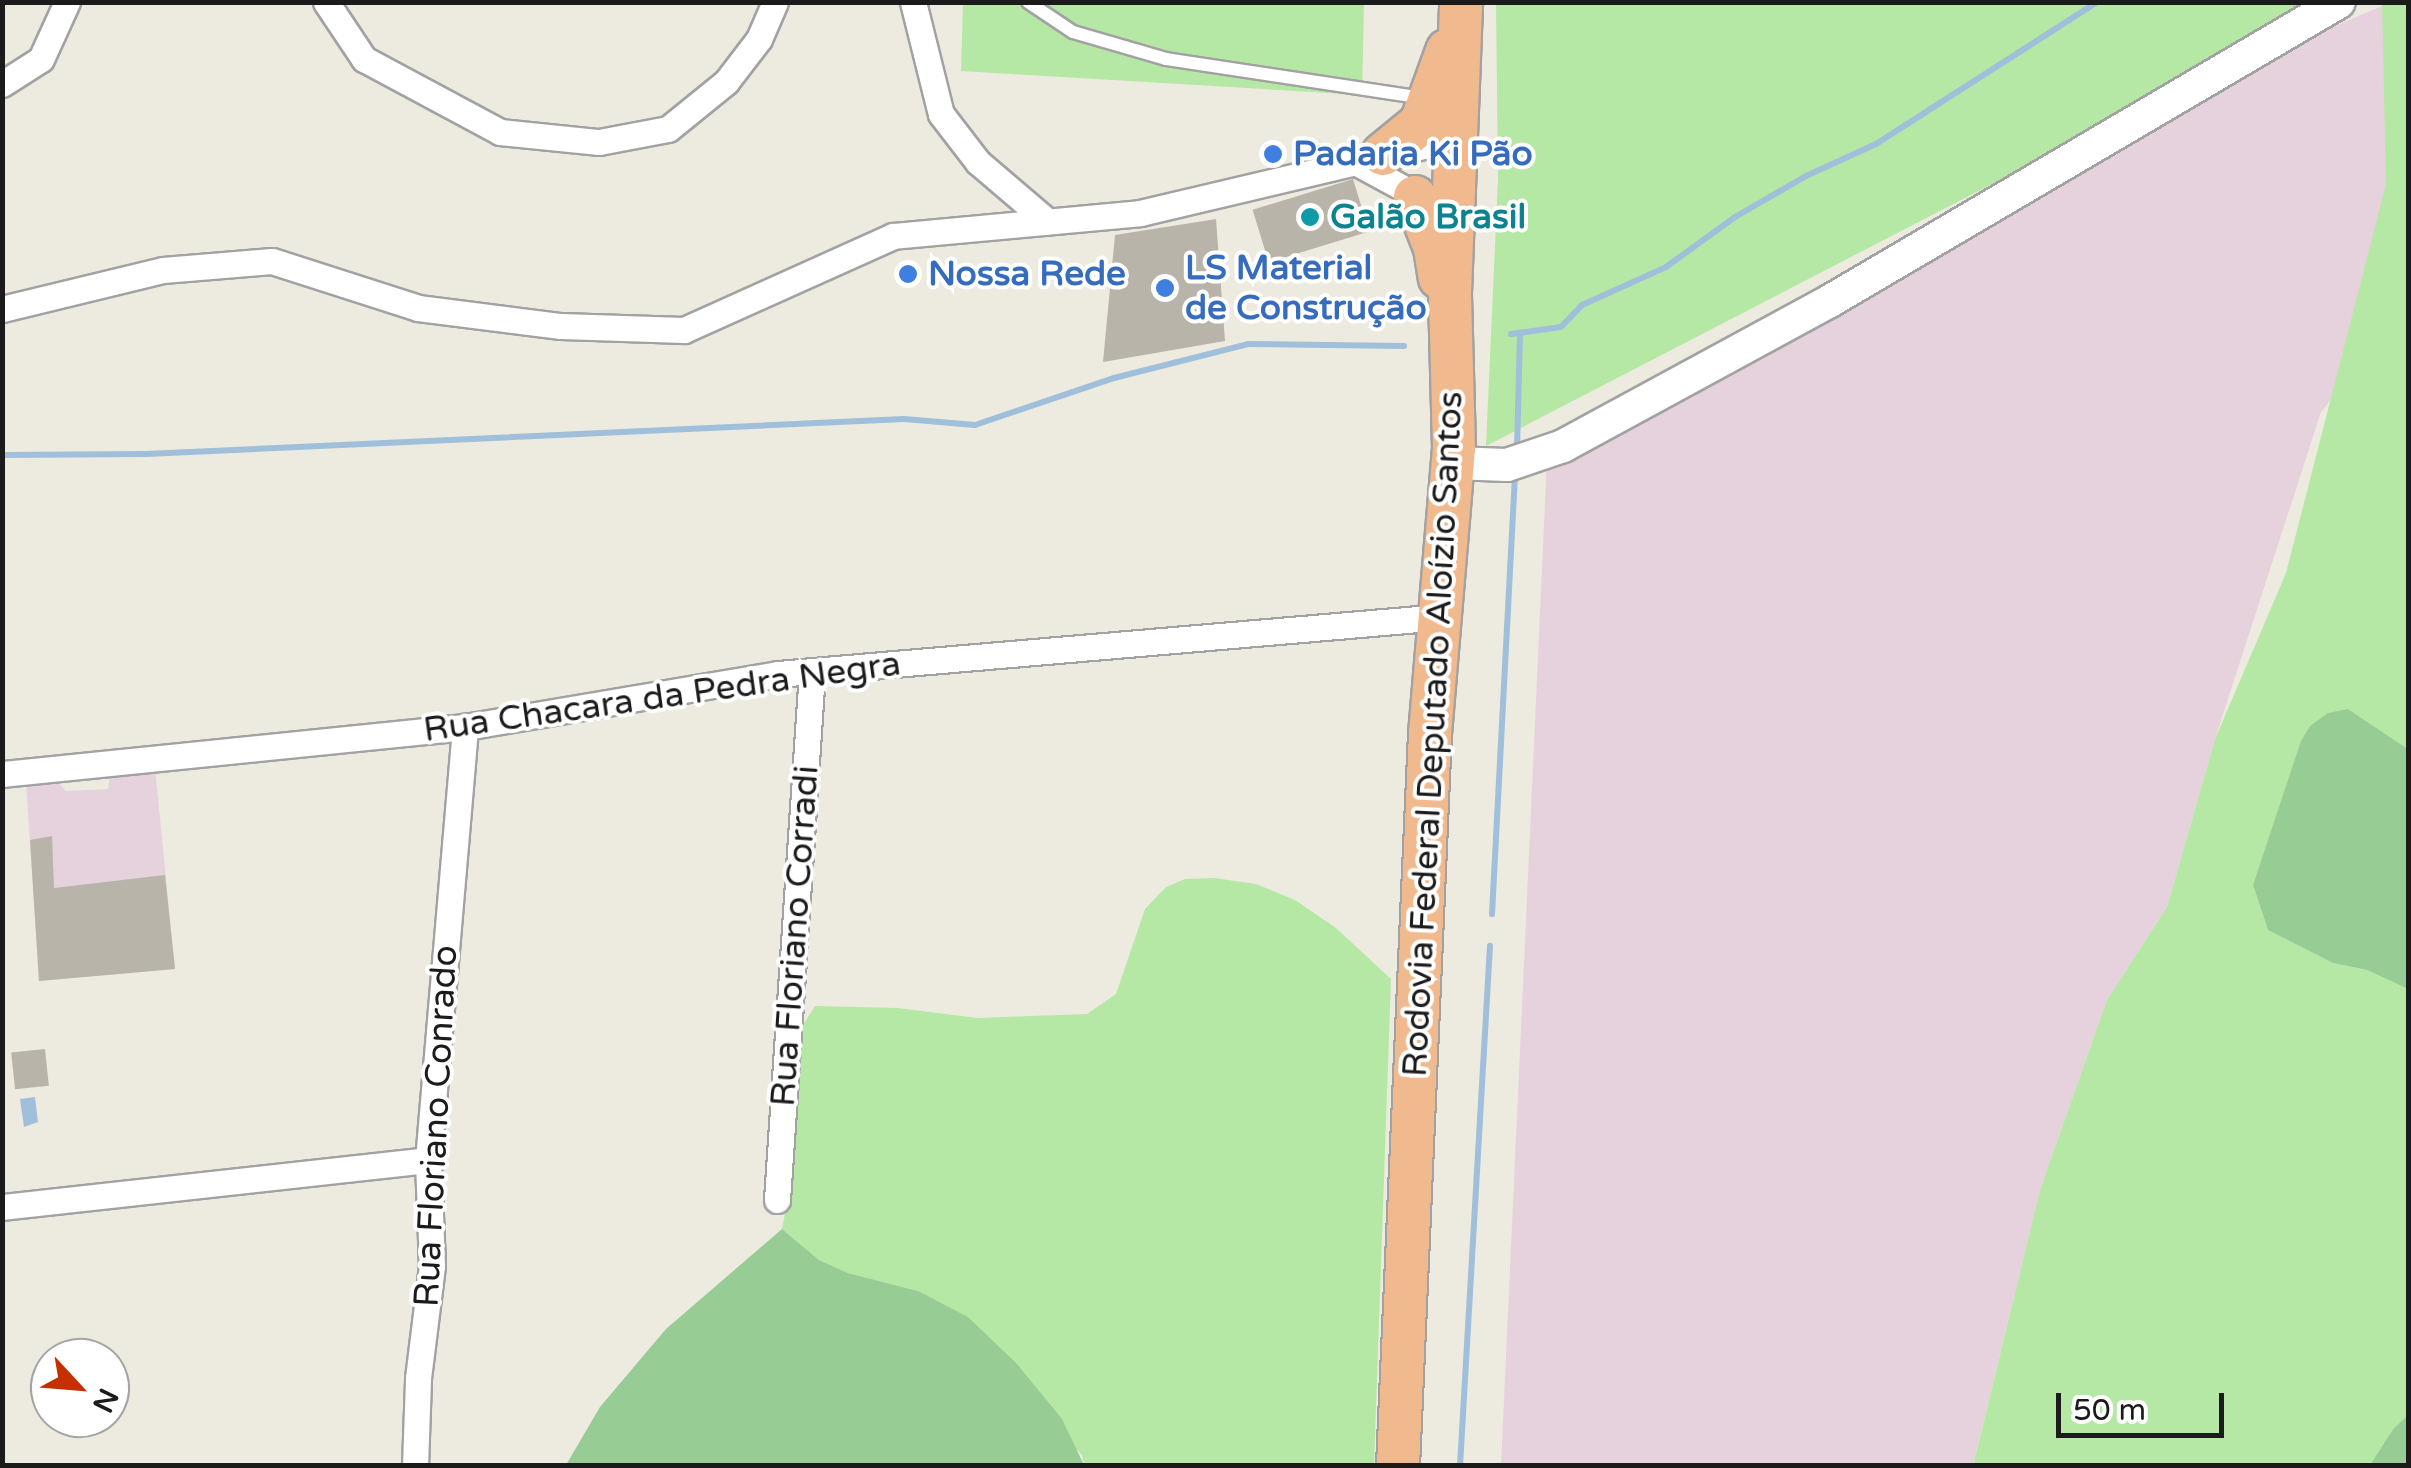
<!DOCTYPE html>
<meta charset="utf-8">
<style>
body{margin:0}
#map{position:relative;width:2411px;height:1468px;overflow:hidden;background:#edebe0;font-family:"Varela Round",sans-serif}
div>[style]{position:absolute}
.industrial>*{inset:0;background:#e6d2dd}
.grass>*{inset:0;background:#b5e8a4}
.forest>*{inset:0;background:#97cc94}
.water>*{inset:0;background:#9fbfdb}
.stream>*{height:6px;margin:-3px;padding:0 3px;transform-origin:3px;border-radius:3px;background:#9fbfdb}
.building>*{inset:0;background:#b9b4a9;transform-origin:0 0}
.roads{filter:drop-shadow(2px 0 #a2a2a2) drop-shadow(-2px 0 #a2a2a2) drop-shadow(0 2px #a2a2a2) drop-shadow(0 -2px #a2a2a2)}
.service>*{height:12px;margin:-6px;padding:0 6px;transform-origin:6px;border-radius:6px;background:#fff}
.minor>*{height:25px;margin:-12.5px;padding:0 12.5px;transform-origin:12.5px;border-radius:12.5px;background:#fff}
.tertiary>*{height:32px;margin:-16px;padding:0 16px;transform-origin:16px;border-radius:16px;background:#fff}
.trunk>*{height:42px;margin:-21px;padding:0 21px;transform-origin:21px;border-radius:21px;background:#f0ba8e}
.dots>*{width:28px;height:28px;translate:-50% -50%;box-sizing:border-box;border:5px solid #fff;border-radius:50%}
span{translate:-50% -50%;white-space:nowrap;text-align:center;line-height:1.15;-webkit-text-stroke:8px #fff;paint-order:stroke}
.shop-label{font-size:35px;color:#366cbe;font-weight:700}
.left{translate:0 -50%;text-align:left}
.culture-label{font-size:35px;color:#0d838f;font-weight:700}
.street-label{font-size:35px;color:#1b1b1b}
.frame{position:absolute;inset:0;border:5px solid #1b1b1b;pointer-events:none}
.north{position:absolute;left:30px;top:1338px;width:100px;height:100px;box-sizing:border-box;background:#fff;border:2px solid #a4a4a4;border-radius:50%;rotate:116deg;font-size:28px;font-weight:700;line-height:40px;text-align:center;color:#1b1b1b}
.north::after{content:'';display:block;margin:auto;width:35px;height:45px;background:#c53000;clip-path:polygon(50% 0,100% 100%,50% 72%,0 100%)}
.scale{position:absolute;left:2056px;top:1393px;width:168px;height:45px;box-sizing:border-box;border:5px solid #1b1b1b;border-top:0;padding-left:12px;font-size:30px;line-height:35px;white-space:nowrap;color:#1b1b1b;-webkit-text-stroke:8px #fff;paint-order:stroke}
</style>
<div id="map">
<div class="industrial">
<div style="clip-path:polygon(2389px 3px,2408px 3px,2408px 304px,2321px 412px,2215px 739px,2167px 907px,2107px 1000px,2040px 1190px,1973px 1465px,1501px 1466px,1547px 459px,1866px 298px,2321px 32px)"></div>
<div style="clip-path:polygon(155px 768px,175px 969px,39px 981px,26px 783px,54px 778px,66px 791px,108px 789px,111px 772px)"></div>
</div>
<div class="grass">
<div style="clip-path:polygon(963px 3px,1364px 3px,1362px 95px,961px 71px)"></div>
<div style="clip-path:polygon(1496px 3px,2328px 3px,2326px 11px,1486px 446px,1498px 179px)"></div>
<div style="clip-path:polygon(2382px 3px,2408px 3px,2408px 749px,2348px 709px,2291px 776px,2253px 885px,2268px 930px,2333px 963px,2367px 970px,2408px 989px,2408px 1415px,2393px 1429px,2370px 1465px,1973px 1466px,2040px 1190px,2107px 1000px,2167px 907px,2215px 739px,2286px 573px,2386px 184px)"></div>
<div style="clip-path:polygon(1214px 878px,1256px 884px,1295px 900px,1336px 928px,1391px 979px,1374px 1465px,1084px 1465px,1082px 1455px,918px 1291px,848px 1273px,819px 1260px,782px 1229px,795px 1161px,793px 1041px,815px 1006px,898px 1008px,978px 1018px,1087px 1014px,1116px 994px,1145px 909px,1166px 887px,1185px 879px)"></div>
</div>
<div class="forest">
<div style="clip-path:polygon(2348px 709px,2408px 749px,2408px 989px,2367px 970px,2333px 963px,2268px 930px,2253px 885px,2301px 741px,2310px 726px,2328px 713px)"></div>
<div style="clip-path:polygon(782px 1229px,819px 1260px,848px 1273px,918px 1291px,968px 1317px,1017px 1364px,1062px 1419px,1084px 1465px,566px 1465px,600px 1407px,666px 1329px)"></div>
<div style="clip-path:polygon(2408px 1415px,2408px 1465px,2370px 1465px,2393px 1429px)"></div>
</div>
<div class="water">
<div style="clip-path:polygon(35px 1097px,38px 1122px,24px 1127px,20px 1099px)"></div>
</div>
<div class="stream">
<div style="left:1511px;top:334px;width:50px;rotate:-8deg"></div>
<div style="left:1561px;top:327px;width:30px;rotate:-46deg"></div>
<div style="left:1582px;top:305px;width:92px;rotate:-24.3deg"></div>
<div style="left:1666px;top:267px;width:85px;rotate:-35.9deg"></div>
<div style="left:1735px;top:217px;width:82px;rotate:-30deg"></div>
<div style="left:1806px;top:176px;width:77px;rotate:-24.6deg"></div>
<div style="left:1876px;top:144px;width:263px;rotate:-32.7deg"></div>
<div style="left:1517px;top:449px;width:116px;rotate:-88.5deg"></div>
<div style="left:2px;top:455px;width:144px;rotate:-0.4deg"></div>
<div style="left:146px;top:454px;width:759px;rotate:-2.64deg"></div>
<div style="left:904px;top:419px;width:71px;rotate:4.8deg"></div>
<div style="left:975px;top:425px;width:147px;rotate:-18.7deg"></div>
<div style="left:1114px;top:378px;width:138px;rotate:-14.2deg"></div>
<div style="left:1248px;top:344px;width:156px;rotate:0.7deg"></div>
<div style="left:1492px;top:914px;width:441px;rotate:-87deg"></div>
<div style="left:1460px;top:1466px;width:521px;rotate:-86.7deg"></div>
</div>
<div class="building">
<div style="left:1353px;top:179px;width:55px;height:105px;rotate:73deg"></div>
<div style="clip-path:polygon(1216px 219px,1225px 341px,1103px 362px,1115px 235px)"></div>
<div style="clip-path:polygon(52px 836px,54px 888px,165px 875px,175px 969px,39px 981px,30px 840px)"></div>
<div style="left:45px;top:1049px;width:37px;height:34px;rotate:84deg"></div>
</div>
<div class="roads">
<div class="service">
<div style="left:1028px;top:2px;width:54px;rotate:33.7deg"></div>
<div style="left:1073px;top:32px;width:97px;rotate:16.2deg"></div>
<div style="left:1166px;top:59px;width:262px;rotate:8.6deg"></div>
</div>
<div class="minor">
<div style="left:326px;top:2px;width:69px;rotate:56.3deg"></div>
<div style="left:364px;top:59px;width:154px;rotate:28.2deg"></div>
<div style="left:500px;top:132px;width:100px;rotate:5.8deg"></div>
<div style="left:599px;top:142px;width:70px;rotate:-10.7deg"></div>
<div style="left:668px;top:129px;width:75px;rotate:-39deg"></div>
<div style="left:726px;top:82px;width:54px;rotate:-52.5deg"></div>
<div style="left:759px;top:39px;width:40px;rotate:-66.6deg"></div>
<div style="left:913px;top:2px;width:115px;rotate:76deg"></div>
<div style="left:941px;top:114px;width:61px;rotate:52.4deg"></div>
<div style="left:978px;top:162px;width:91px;rotate:40.5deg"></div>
<div style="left:2px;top:84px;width:46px;rotate:-32.7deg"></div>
<div style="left:41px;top:59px;width:63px;rotate:-65.5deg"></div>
<div style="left:1357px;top:163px;width:80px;rotate:28.5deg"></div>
<div style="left:2px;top:309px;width:166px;rotate:-13.6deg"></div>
<div style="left:163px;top:270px;width:109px;rotate:-4.7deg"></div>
<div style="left:272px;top:261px;width:153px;rotate:17.8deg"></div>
<div style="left:418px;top:308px;width:144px;rotate:7.2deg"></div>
<div style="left:561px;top:326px;width:123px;rotate:1.9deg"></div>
<div style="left:684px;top:330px;width:229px;rotate:-24.2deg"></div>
<div style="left:893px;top:236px;width:248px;rotate:-5.3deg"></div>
<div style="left:1140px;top:213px;width:303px;rotate:-13.3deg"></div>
<div style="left:1435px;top:143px;width:34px;rotate:8deg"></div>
<div style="left:2px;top:774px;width:465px;rotate:-5.8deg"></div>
<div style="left:465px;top:727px;width:317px;rotate:-9.6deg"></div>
<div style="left:778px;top:674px;width:666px;rotate:-4.91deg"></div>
<div style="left:777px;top:1200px;width:530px;rotate:-86.21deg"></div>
<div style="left:2px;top:1207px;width:429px;rotate:-6.3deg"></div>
<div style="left:415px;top:1466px;width:88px;rotate:-88deg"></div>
<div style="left:418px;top:1378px;width:113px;rotate:-82.9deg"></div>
<div style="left:432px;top:1266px;width:106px;rotate:-92.2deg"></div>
<div style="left:428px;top:1160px;width:435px;rotate:-85.1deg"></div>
</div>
<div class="tertiary">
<div style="left:1453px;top:463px;width:54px;rotate:2.1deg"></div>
<div style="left:1507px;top:465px;width:59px;rotate:-18.7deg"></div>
<div style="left:1563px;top:446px;width:304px;rotate:-28.5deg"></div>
<div style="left:1830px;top:301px;width:590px;rotate:-30.43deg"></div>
</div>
<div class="trunk">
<div style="left:1383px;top:154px;width:49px;rotate:-39.2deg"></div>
<div style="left:1421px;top:123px;width:77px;rotate:-70.1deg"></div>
<div style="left:1415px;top:197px;width:55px;rotate:68.6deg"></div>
<div style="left:1435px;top:248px;width:30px;rotate:81deg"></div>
<div style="left:1398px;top:1466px;width:733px;rotate:-87.5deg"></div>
<div style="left:1430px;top:734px;width:287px;rotate:-85.2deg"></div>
<div style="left:1454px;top:448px;width:155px;rotate:-91.5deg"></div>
<div style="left:1450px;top:293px;width:291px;rotate:-87.8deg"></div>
</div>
</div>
<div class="dots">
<div style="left:1273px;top:154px;background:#3f7fe0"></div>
<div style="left:1310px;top:217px;background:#0f9aa8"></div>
<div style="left:908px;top:274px;background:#3f7fe0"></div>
<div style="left:1165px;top:288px;background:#3f7fe0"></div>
</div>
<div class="shop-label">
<span class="left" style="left:1293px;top:154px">Padaria Ki Pão</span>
<span class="left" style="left:1185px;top:288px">LS Material<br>de Construção</span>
<span class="left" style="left:928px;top:274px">Nossa Rede</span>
</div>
<div class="culture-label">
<span class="left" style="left:1330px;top:217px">Galão Brasil</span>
</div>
<div class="street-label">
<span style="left:662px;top:697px;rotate:-8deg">Rua Chacara da Pedra Negra</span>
<span style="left:1433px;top:734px;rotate:-87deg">Rodovia Federal Deputado Aloízio Santos</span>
<span style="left:795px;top:936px;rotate:-86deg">Rua Floriano Corradi</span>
<span style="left:436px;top:1126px;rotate:-87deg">Rua Floriano Conrado</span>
</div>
<div class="frame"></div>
<div class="north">N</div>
<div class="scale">50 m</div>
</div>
